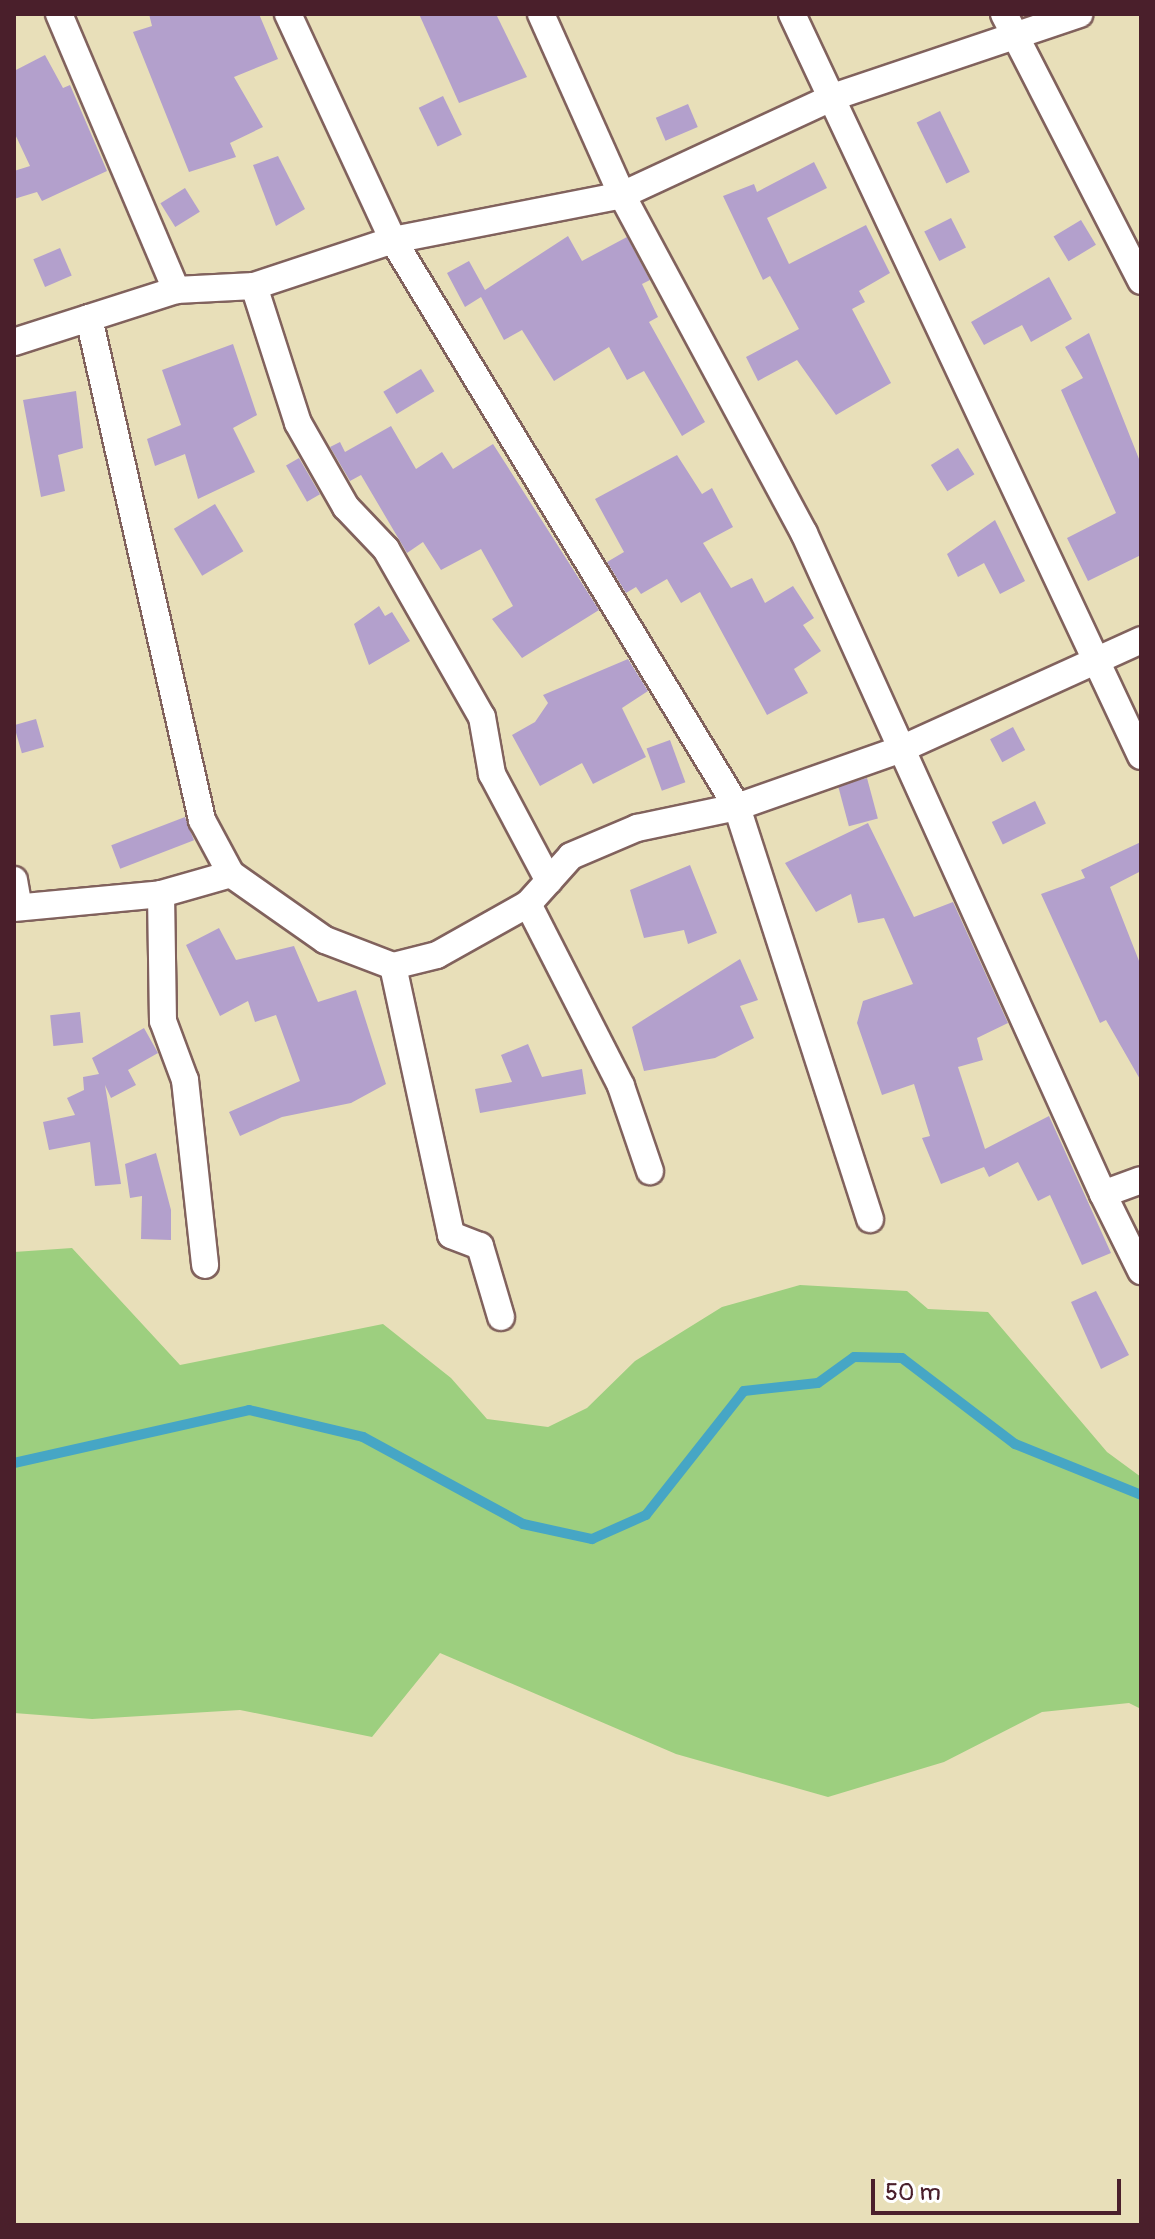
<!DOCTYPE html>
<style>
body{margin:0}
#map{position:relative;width:1155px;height:2239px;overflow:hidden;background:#e8dfb9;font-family:Pangolin,sans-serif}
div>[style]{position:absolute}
.green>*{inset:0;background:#9dcf7f}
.stream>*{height:10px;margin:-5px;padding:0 5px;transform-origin:5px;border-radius:5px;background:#46a6c5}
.building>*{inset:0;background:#b3a0cc;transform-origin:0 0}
.roads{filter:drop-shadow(2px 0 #81625d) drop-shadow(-2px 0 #81625d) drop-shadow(0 2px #81625d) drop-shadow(0 -2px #81625d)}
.minor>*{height:26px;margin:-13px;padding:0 13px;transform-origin:13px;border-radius:13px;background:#fff}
span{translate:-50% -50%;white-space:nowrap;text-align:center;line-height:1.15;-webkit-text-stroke:8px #fff;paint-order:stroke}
.frame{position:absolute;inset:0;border:16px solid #4a1f2b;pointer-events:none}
.scale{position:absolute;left:871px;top:2179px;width:250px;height:36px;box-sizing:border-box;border:4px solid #4a1f2b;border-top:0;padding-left:10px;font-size:24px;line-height:28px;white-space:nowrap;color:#4a1f2b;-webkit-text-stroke:6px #fff;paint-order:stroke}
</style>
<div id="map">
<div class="green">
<div style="clip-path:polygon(72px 1248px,180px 1365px,383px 1324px,451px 1378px,487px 1419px,548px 1427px,587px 1408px,635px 1361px,722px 1307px,800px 1285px,907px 1291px,928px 1309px,988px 1312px,1107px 1452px,1141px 1477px,1141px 1709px,1129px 1703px,1042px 1712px,944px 1762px,828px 1797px,676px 1754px,440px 1653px,372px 1737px,240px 1710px,92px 1719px,14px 1713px,14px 1252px)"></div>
</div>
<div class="stream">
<div style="left:14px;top:1463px;width:241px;rotate:-12.7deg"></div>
<div style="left:249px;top:1410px;width:117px;rotate:13.3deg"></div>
<div style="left:363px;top:1437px;width:182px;rotate:28.5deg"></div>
<div style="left:523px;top:1524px;width:71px;rotate:12.3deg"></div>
<div style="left:592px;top:1539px;width:59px;rotate:-24deg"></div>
<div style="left:646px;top:1515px;width:158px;rotate:-51.7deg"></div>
<div style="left:744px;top:1391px;width:74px;rotate:-6.2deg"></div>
<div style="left:818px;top:1383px;width:44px;rotate:-35.8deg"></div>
<div style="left:854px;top:1357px;width:48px;rotate:1.2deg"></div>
<div style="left:902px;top:1358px;width:142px;rotate:37.3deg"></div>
<div style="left:1015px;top:1444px;width:136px;rotate:22deg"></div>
</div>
<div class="building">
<div style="clip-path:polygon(149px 14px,259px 14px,278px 59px,234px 77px,263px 127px,230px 143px,236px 157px,189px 172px,133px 32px,152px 26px)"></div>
<div style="clip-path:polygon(419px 14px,496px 14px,527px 77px,459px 103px)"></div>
<div style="clip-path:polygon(45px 55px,63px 88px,70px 85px,107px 171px,42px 201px,37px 192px,14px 199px,14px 171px,30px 166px,14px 132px,14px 71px)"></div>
<div style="left:443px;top:96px;width:43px;height:27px;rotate:64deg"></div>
<div style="left:688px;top:104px;width:25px;height:35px;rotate:67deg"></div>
<div style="left:940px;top:111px;width:68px;height:26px;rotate:64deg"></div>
<div style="clip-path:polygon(278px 156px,305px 209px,276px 226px,253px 165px)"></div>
<div style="clip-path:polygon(814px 162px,827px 188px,767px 218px,789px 264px,866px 225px,890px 273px,859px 291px,865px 302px,852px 309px,891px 383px,836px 415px,797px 360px,758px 381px,746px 357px,799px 329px,770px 276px,763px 280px,723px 196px,754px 184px,757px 192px)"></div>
<div style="left:185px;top:188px;width:28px;height:29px;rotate:58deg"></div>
<div style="left:951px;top:218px;width:33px;height:30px;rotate:63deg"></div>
<div style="left:1081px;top:220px;width:29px;height:32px;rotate:59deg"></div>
<div style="clip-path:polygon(568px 236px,582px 261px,627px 237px,650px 280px,642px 284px,658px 317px,649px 322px,705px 422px,682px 436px,644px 371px,627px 380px,609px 347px,554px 381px,522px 330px,504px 340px,481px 297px,465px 307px,447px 273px,469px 261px,485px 290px)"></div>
<div style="left:60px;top:248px;width:30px;height:29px;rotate:67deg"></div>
<div style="clip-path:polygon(1049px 277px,1072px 319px,1031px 342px,1022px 325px,984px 345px,971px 322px)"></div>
<div style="clip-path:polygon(1089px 333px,1141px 464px,1141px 555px,1088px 581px,1067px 538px,1116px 513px,1061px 390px,1083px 378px,1065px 347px)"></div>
<div style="clip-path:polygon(233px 344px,257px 415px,233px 428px,255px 472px,198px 499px,185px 454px,155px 466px,147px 439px,181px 425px,162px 370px)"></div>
<div style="left:421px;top:369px;width:26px;height:44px;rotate:59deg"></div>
<div style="clip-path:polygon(76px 391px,83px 448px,58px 455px,65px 491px,41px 497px,23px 400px)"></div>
<div style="clip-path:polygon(391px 426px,416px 469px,442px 452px,453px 469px,493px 444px,599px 610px,522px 658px,492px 619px,513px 606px,481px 549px,441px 570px,423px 542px,407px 553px,361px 475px,350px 481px,330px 447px,340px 442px,345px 452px)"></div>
<div style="left:958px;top:448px;width:31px;height:32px;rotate:58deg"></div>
<div style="clip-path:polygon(677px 455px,702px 494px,712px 488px,733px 527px,703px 543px,731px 588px,752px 578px,765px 603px,793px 586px,814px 618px,803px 625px,821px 651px,794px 669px,808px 693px,767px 715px,700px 592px,681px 603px,667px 579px,641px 594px,636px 587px,626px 593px,607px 562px,624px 552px,595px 499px)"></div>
<div style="left:299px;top:458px;width:42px;height:15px;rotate:60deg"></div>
<div style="left:215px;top:504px;width:55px;height:48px;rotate:59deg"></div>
<div style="clip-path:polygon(995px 520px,1025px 581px,1000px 594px,984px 563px,958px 577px,947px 554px)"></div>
<div style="clip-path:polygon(379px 606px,385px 616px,392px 612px,410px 641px,369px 665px,354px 624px)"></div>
<div style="clip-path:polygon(628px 659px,648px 691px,622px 708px,646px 757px,593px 784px,582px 763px,540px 786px,512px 735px,535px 722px,548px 703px,543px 695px)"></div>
<div style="left:36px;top:719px;width:29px;height:23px;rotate:74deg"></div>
<div style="left:1013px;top:727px;width:26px;height:26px;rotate:62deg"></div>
<div style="left:670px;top:740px;width:45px;height:25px;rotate:70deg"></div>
<div style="left:867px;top:778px;width:42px;height:30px;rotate:75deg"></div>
<div style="left:1035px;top:801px;width:25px;height:48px;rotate:64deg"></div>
<div style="left:185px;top:817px;width:25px;height:79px;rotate:69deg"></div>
<div style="clip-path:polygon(868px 823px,914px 917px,953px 902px,1008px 1023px,977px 1038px,983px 1060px,958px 1067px,985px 1149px,1049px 1116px,1111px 1253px,1082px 1265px,1050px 1195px,1038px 1201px,1018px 1162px,989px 1177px,984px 1167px,941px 1184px,922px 1138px,930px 1136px,914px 1084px,882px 1095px,857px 1023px,863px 1001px,913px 984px,884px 918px,858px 923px,851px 894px,816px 912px,785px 863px)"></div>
<div style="clip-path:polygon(1141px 842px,1141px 871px,1110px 887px,1141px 966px,1141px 1081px,1106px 1020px,1100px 1023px,1041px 894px,1085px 878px,1081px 870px)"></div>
<div style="clip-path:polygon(690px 865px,717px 933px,688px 944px,684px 930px,644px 938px,630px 890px)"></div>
<div style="clip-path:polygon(219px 928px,236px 960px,294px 946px,318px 1002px,356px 990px,386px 1084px,351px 1103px,282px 1117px,240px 1136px,229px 1112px,300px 1081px,276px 1015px,255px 1022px,248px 1001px,220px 1016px,186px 945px)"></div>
<div style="clip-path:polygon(740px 959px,758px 1000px,740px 1006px,754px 1038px,715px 1058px,644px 1071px,632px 1027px)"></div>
<div style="left:80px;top:1012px;width:31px;height:30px;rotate:84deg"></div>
<div style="clip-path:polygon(144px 1028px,158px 1053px,128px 1070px,136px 1085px,111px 1098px,105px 1085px,121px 1184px,95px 1186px,90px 1142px,49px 1150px,43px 1122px,75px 1115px,67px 1098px,84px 1090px,83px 1077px,99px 1074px,92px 1058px)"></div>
<div style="clip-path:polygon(528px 1044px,542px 1077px,582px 1069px,586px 1094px,480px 1113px,475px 1089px,512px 1082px,501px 1055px)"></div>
<div style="clip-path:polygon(156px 1153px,171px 1210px,171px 1240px,141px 1239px,142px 1196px,130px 1198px,125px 1164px)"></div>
<div style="clip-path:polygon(1096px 1291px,1129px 1355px,1101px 1369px,1071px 1302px)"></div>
</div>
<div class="roads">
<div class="minor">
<div style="left:59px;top:14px;width:300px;rotate:67deg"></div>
<div style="left:288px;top:14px;width:249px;rotate:65.1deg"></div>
<div style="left:393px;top:240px;width:663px;rotate:58.75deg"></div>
<div style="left:737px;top:807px;width:433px;rotate:72.1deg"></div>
<div style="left:541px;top:14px;width:198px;rotate:65.9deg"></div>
<div style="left:622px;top:195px;width:384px;rotate:61.7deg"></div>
<div style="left:804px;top:533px;width:725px;rotate:65.66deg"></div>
<div style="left:1103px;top:1194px;width:40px;rotate:-20.2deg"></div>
<div style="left:792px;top:14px;width:820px;rotate:64.81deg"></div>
<div style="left:1004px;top:14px;width:300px;rotate:62.8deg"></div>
<div style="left:254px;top:286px;width:144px;rotate:72.2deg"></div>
<div style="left:298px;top:423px;width:97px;rotate:60.3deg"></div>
<div style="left:346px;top:507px;width:58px;rotate:46.4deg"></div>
<div style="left:386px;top:549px;width:193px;rotate:60.3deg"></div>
<div style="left:482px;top:717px;width:58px;rotate:80deg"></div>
<div style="left:492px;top:774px;width:121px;rotate:62deg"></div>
<div style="left:89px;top:318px;width:515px;rotate:77.31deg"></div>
<div style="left:202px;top:820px;width:61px;rotate:61.8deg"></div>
<div style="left:14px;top:342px;width:170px;rotate:-17.8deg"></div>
<div style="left:176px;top:290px;width:78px;rotate:-2.9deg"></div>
<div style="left:254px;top:286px;width:146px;rotate:-18.3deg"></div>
<div style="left:393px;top:240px;width:233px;rotate:-11.1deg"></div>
<div style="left:622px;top:195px;width:233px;rotate:-24.9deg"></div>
<div style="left:833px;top:97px;width:260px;rotate:-18.6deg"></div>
<div style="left:14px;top:880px;width:27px;rotate:80deg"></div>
<div style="left:161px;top:894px;width:127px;rotate:89.1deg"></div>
<div style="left:163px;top:1021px;width:63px;rotate:69.6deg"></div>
<div style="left:185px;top:1080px;width:186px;rotate:83.8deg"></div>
<div style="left:528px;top:904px;width:204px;rotate:62.9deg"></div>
<div style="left:621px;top:1086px;width:90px;rotate:71.2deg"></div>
<div style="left:14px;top:908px;width:148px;rotate:-5.4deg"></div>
<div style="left:161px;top:894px;width:73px;rotate:-15.9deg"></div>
<div style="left:231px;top:874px;width:115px;rotate:35.1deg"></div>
<div style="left:325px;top:940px;width:73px;rotate:20.9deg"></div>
<div style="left:393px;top:966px;width:45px;rotate:-14deg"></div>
<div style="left:437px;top:955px;width:104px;rotate:-29.3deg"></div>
<div style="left:528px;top:904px;width:64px;rotate:-48.1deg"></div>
<div style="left:571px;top:856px;width:72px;rotate:-23deg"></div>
<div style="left:637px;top:828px;width:102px;rotate:-11.9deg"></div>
<div style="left:737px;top:807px;width:172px;rotate:-19.4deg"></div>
<div style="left:899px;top:750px;width:266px;rotate:-24.4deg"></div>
<div style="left:393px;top:966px;width:275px;rotate:77.8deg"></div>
<div style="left:451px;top:1235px;width:31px;rotate:21deg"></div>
<div style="left:480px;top:1246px;width:74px;rotate:73.5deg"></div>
<div style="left:1103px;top:1194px;width:86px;rotate:63.7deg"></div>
</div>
</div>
<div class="frame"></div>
<div class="scale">50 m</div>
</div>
